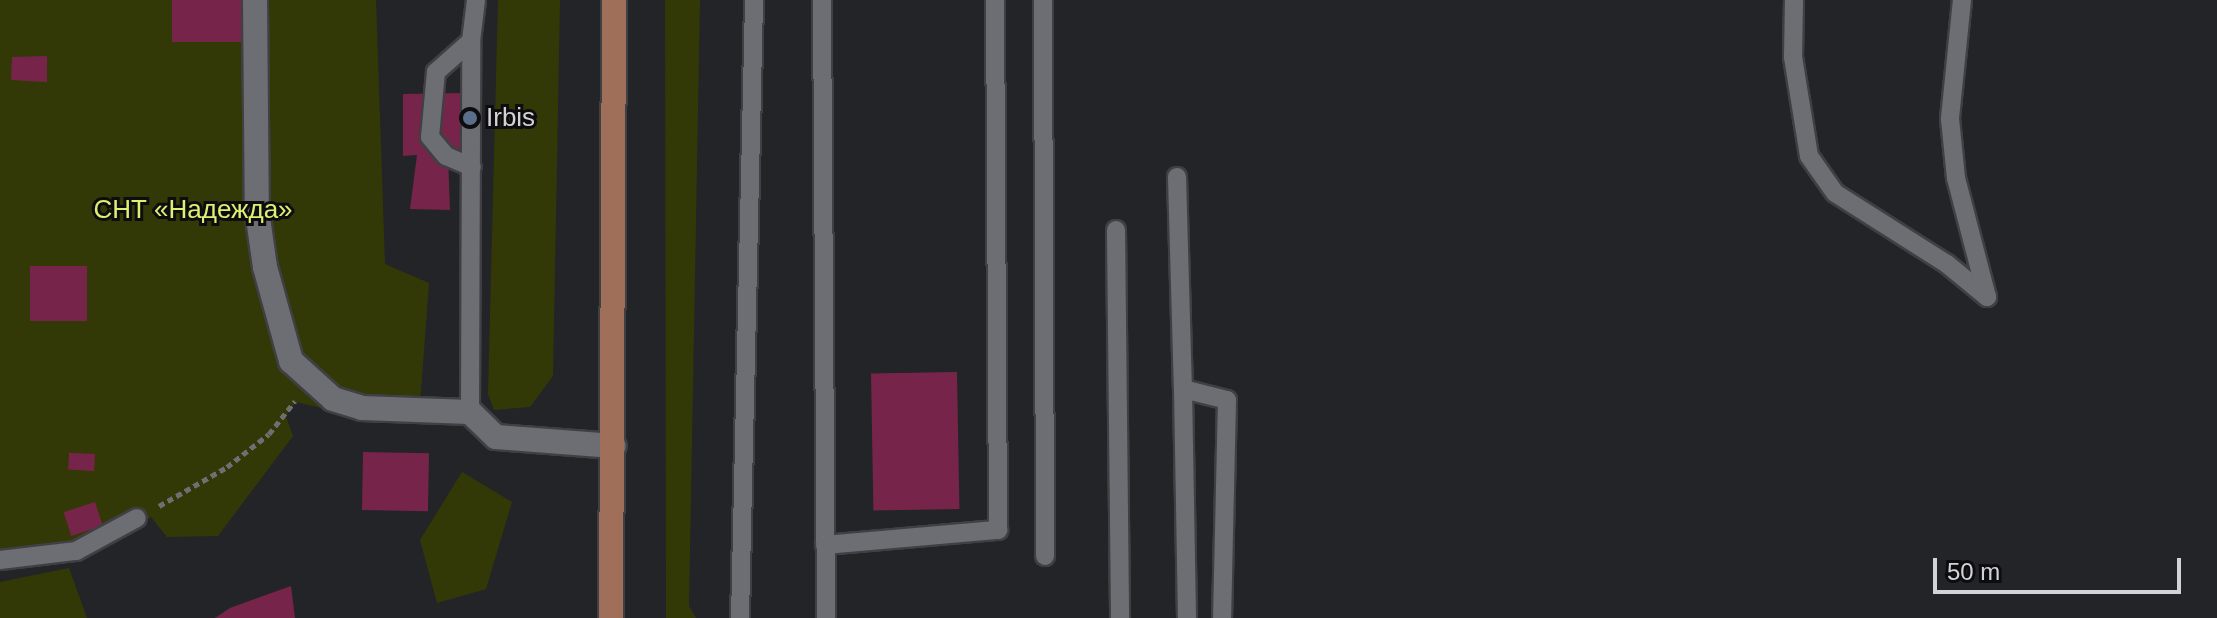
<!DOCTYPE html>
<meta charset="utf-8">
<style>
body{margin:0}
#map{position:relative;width:2217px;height:618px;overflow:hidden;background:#232428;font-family:Arial,sans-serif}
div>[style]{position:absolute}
.green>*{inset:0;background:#333906}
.building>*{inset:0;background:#77244a;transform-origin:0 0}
.path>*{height:5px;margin-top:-2.5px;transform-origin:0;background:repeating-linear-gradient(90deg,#6e6f73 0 6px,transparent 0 10px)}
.roads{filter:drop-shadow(2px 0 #404044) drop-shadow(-2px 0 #404044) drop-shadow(0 2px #404044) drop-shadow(0 -2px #404044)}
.lane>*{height:18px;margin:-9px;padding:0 9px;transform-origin:9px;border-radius:9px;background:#6d6e73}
.street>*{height:24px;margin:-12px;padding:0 12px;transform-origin:12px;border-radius:12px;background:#6d6e73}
.primary>*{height:24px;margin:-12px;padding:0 12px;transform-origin:12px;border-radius:12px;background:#a06f5a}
.dots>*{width:22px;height:22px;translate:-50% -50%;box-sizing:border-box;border:4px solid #0d0d0f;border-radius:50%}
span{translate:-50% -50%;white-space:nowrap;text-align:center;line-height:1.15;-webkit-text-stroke:6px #0d0d0f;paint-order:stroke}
.poi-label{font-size:26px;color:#d3d3d6}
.left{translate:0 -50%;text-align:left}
.park-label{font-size:26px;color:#deef72}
.scale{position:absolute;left:1933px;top:558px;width:248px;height:36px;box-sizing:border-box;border:4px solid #d3d3d6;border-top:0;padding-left:10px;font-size:24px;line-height:28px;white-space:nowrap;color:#d3d3d6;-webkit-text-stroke:6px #0d0d0f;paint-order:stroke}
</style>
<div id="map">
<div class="green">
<div style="clip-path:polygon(0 0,376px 0,385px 264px,429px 283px,420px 404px,371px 395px,368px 419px,296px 402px,286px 416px,293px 436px,218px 536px,167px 537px,151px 517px,77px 560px,0 562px)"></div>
<div style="clip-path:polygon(498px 0,560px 0,553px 376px,530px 407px,494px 410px,488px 394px)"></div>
<div style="clip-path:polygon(665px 0,700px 0,689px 606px,696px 618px,666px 618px)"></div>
<div style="clip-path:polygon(462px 472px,512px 502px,486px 589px,437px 603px,420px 540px)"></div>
<div style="clip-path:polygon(69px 568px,87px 618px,0 618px,0 582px)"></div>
</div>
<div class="building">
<div style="left:172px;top:0;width:71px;height:42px"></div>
<div style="clip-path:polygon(47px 56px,47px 82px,11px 80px,12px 57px)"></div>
<div style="clip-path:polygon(464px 93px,465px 156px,448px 156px,450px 210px,410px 209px,417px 155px,403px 156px,403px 94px)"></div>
<div style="left:87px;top:266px;width:55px;height:57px;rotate:90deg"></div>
<div style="left:957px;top:372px;width:137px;height:86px;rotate:89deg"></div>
<div style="left:363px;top:452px;width:66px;height:58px;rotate:1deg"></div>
<div style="left:95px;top:454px;width:17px;height:26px;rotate:93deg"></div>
<div style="left:95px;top:502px;width:25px;height:33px;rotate:72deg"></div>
<div style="clip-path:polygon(291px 586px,295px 618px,215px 618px,230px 608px)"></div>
</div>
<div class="path">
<div style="left:159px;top:506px;width:78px;rotate:-29.8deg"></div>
<div style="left:227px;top:467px;width:53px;rotate:-38.2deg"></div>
<div style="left:269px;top:434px;width:42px;rotate:-51.8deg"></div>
</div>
<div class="roads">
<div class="lane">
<div style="left:822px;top:0;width:618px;rotate:89.63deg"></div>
<div style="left:1043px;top:0;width:556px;rotate:89.79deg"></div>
<div style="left:1794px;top:0;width:57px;rotate:91deg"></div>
<div style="left:1793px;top:57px;width:100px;rotate:80.8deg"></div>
<div style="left:1809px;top:156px;width:45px;rotate:54.9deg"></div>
<div style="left:1835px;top:193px;width:133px;rotate:32.4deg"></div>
<div style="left:1947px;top:264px;width:52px;rotate:39.5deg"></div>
<div style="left:1962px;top:0;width:120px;rotate:95.8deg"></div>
<div style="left:1950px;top:119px;width:59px;rotate:84.2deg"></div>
<div style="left:1956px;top:178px;width:123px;rotate:75.4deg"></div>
<div style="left:471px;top:41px;width:47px;rotate:138.5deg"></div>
<div style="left:436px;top:72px;width:65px;rotate:95.3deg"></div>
<div style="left:430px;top:137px;width:25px;rotate:50deg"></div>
<div style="left:446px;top:156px;width:28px;rotate:23deg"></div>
<div style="left:1177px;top:177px;width:212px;rotate:88.4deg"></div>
<div style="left:1183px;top:389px;width:45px;rotate:14deg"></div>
<div style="left:1227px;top:400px;width:218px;rotate:91.3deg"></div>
<div style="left:1116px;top:230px;width:388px;rotate:89.4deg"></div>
<div style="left:1183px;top:389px;width:229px;rotate:89deg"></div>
<div style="left:470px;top:412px;width:371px;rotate:-89.8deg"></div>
<div style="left:471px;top:41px;width:41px;rotate:-83deg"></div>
<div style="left:825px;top:545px;width:174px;rotate:-5deg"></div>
<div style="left:998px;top:530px;width:530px;rotate:-90.32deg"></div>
<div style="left:0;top:560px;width:77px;rotate:-6.8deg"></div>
<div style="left:76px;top:551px;width:69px;rotate:-28.4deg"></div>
<div style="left:740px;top:618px;width:618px;rotate:-88.7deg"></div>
</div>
<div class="street">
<div style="left:255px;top:0;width:211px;rotate:89.5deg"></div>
<div style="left:257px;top:211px;width:57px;rotate:81.9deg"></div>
<div style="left:265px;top:267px;width:98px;rotate:74.5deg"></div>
<div style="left:291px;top:361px;width:57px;rotate:42.1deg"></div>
<div style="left:333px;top:399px;width:30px;rotate:17deg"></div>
<div style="left:362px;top:408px;width:108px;rotate:2.1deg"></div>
<div style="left:470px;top:412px;width:36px;rotate:44deg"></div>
<div style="left:496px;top:437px;width:118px;rotate:4.4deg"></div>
</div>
<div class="primary">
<div style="left:611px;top:618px;width:618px;rotate:-89.72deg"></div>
</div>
</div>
<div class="dots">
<div style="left:470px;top:118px;background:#5c6f8a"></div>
</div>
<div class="poi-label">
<span class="left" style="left:486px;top:118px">Irbis</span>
</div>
<div class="park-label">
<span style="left:193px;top:210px">СНТ «Надежда»</span>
</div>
<div class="scale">50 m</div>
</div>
